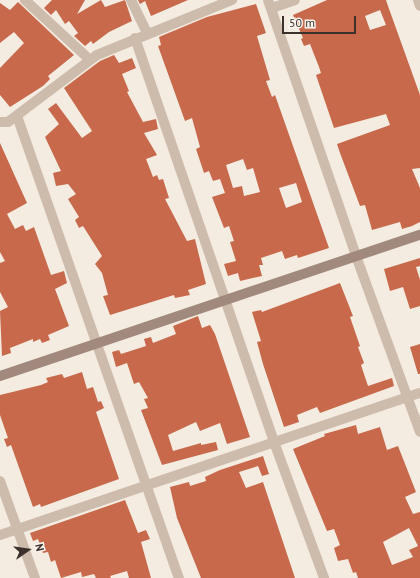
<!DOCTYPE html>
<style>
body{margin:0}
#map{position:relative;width:420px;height:578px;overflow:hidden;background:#f4ebe1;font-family:"PT Sans",sans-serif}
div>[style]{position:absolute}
.building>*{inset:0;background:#c8694b}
.minor>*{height:10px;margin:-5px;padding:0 5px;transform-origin:5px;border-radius:5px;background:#cdbbac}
.secondary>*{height:10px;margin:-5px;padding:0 5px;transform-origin:5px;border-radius:5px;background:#a18a7d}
span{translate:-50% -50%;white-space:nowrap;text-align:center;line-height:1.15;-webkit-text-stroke:4px #fbf5ee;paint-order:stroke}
.north{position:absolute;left:8px;top:530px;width:40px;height:40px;-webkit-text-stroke:3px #fbf5ee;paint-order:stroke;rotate:77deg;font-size:11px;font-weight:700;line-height:16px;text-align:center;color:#3b302b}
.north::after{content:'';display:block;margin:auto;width:14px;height:18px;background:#3b302b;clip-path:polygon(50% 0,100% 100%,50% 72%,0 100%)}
.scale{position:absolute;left:282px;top:16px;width:74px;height:18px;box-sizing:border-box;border:2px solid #3b302b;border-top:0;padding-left:5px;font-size:12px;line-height:14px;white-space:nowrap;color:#3b302b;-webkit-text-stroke:3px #fbf5ee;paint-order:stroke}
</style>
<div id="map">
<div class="building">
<div style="clip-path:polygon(52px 0,85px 0,77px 14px,101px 0,105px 7px,125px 0,132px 21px,109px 32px,93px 44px,91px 41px,85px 46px,74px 36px,78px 33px,69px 21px,65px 24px,56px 10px,51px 15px,44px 8px)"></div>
<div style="clip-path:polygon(138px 0,188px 0,151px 16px,145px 1px,140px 4px)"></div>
<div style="clip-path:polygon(evenodd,327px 0,386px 0,388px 6px,420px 95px,420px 168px,412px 169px,420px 188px,420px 222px,412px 226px,402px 229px,400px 222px,372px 230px,365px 205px,360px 206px,340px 153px,337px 144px,390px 125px,386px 114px,334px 128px,316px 75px,321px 73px,319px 67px,310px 44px,304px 46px,301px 39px,303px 38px,293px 15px,327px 0,380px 10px,386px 25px,370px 30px,365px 16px,380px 10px)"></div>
<div style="clip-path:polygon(18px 2px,74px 55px,48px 76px,50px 79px,43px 86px,10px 107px,0 95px,0 68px,24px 43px,14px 32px,0 43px,0 3px,10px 10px)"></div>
<div style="clip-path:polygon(evenodd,256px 4px,266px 33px,257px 36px,270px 80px,266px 81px,272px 97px,275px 95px,329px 248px,298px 258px,297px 255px,285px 259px,282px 251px,261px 258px,263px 265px,259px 265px,262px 276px,240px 281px,238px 273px,228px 276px,224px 264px,236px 261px,230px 242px,234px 241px,229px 226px,224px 228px,212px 197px,225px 193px,220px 179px,213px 181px,209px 171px,204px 173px,196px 149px,200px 147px,192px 118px,185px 121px,158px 46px,161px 45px,159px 37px,166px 34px,207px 17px,256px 4px,243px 159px,247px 170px,253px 168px,260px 192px,244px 196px,242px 186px,233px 188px,226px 165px,243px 159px,256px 4px,296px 183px,302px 202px,286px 208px,279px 188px,296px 183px)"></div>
<div style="clip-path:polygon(114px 55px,119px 63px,132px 58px,136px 68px,122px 74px,129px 91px,127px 92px,143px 122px,156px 119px,158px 129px,144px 133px,157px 155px,146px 159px,153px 177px,157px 175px,159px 180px,163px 179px,169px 198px,165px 199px,187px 241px,195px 239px,206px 284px,188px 290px,190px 295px,175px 298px,174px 295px,110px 315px,103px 296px,108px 295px,102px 273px,95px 264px,102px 256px,83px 226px,79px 228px,75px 220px,79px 217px,68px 199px,76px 194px,68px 184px,56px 186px,53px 173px,61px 171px,45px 137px,59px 124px,48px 109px,56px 103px,82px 138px,92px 131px,64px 88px,100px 61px)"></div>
<div style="clip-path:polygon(0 143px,27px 203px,7px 214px,15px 229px,23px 225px,26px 231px,34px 227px,51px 275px,64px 271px,67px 283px,55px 289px,69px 326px,48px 335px,50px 340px,42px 343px,40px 339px,33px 342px,33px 339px,10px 348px,11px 353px,2px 356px,0 311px,8px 307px,0 292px,0 263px,5px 261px,0 252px)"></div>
<div style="clip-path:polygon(420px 258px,420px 266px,416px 267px,420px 280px,420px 306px,410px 309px,403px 287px,390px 291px,384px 269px)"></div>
<div style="clip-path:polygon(340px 283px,353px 316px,350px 317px,360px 346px,358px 347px,364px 363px,361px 365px,368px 386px,392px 378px,394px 386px,320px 413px,317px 407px,297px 415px,299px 422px,284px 427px,263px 364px,257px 342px,261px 341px,252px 312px,261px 310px,262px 312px)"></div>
<div style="clip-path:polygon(198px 316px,202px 328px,210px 325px,215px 334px,250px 437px,227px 444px,220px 423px,200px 431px,196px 422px,168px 435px,173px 451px,201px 443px,201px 445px,216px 442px,218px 450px,162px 465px,141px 410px,148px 408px,144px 399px,148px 398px,139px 382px,134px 384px,127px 363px,116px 367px,112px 352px,119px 350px,121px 354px,146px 346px,144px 339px,151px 337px,153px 343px,176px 334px,173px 326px)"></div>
<div style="clip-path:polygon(420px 344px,420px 374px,418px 374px,410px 347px)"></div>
<div style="clip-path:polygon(82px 372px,87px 389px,93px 387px,98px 402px,101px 401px,104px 408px,96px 412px,119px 479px,41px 507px,40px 504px,33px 507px,11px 445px,7px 447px,4px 439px,8px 438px,0 415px,0 395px,41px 385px,48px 382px,46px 378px,62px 374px,64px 378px)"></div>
<div style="clip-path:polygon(evenodd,356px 425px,358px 434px,380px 427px,387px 450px,398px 446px,416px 492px,405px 497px,413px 514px,420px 512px,420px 578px,358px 578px,356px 572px,353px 573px,348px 559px,338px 561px,334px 548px,340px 545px,334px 529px,327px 531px,293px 449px,325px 436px,324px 434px,356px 425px,409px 528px,418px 546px,409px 550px,413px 557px,392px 565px,383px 542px,409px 528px)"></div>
<div style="clip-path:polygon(263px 456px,269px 474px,262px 476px,258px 466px,239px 472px,246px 488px,263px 482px,295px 578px,201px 578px,177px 518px,170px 487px,189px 482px,190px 486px,206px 481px,205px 477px,220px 470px)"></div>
<div style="clip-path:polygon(125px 500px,138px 533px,146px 530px,150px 539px,141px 542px,151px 578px,129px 578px,127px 571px,110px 576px,111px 578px,96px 578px,94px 574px,82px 577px,81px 572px,61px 578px,55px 560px,51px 562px,48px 552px,43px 553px,38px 539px,33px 541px,30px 533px)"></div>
</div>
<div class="minor">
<div style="left:25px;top:0;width:88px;rotate:42.7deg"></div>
<div style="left:131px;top:0;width:37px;rotate:64deg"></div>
<div style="left:268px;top:0;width:271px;rotate:71deg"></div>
<div style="left:356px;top:256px;width:187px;rotate:70deg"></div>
<div style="left:418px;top:0;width:6px;rotate:72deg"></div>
<div style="left:272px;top:8px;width:24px;rotate:-19deg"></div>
<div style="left:135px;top:38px;width:427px;rotate:71deg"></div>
<div style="left:274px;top:442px;width:145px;rotate:69.8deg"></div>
<div style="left:17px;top:116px;width:490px;rotate:70.7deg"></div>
<div style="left:0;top:122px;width:8px"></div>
<div style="left:8px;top:122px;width:111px;rotate:-37deg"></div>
<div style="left:97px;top:55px;width:146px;rotate:-22.2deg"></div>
<div style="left:0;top:481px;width:103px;rotate:70.2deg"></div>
<div style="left:0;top:535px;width:443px;rotate:-18.7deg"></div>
</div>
<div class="secondary">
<div style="left:0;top:376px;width:443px;rotate:-18.6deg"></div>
</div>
<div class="north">N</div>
<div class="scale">50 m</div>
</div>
